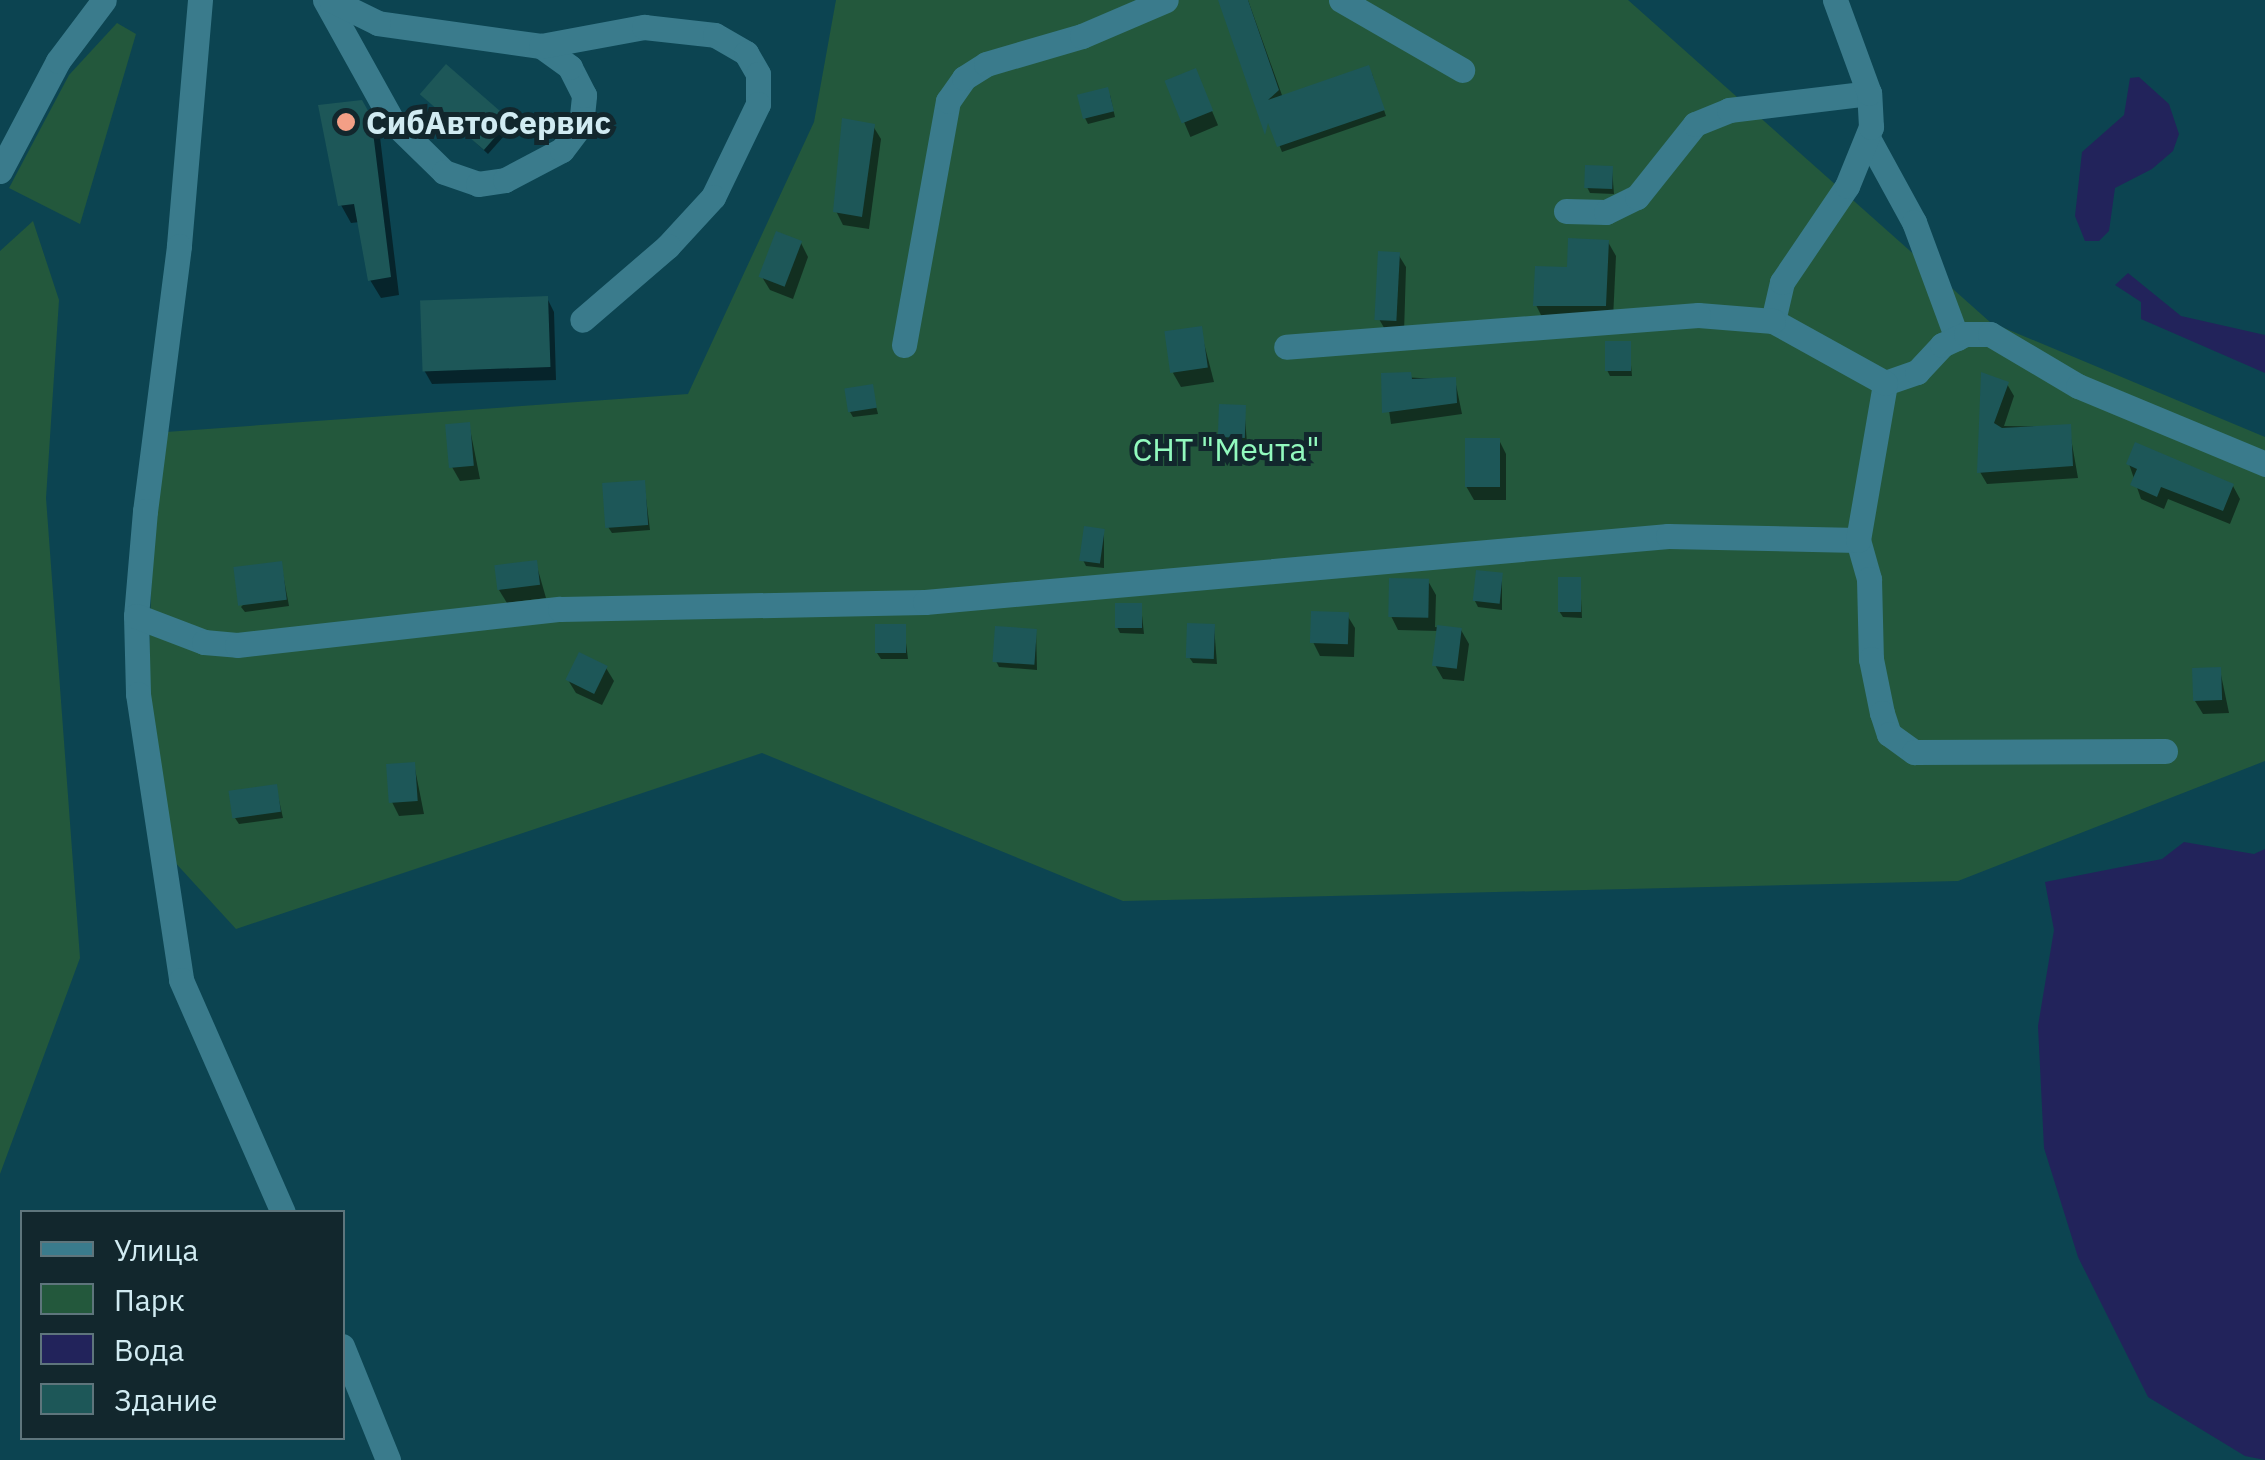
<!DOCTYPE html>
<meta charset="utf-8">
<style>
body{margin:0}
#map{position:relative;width:2265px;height:1460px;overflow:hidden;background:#0c4451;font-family:"IBM Plex Sans",sans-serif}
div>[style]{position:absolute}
.green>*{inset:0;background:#23583c}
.water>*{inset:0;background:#22235b}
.shadow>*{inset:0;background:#0007;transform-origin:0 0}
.building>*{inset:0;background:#1d5758;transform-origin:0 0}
.minor>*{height:25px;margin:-12.5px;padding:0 12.5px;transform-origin:12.5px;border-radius:12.5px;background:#3a7b8c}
.dots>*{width:28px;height:28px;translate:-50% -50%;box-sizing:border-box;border:5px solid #12272d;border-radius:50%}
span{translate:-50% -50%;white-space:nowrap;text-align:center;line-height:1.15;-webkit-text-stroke:10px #12272d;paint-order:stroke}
.poi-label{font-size:32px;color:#d1ebf2;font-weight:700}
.left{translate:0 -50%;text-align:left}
.park-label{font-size:32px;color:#92fabe}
.legend{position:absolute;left:20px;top:1210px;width:325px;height:230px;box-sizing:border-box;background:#12272d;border:2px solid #5e757c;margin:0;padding:12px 18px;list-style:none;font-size:30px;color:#d1ebf2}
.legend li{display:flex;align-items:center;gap:20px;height:50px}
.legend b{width:50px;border:2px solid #5e757c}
</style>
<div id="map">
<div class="green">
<div style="clip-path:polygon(836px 0,1628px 0,1990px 322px,2265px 437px,2265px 761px,1958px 881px,1123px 901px,762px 753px,236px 929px,171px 858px,148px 694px,152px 560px,166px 432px,688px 394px,814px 122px)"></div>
<div style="clip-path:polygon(117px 23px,136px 34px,80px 224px,9px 188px,69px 75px)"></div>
<div style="clip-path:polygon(33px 221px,59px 300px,46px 498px,80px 958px,0 1174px,0 251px)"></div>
</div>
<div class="water">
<div style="clip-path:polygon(2139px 77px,2169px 104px,2179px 134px,2173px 151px,2152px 169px,2115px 188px,2109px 231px,2099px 241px,2085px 241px,2075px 216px,2082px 152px,2124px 115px,2130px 78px)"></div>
<div style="clip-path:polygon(2128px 273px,2181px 316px,2265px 335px,2265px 373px,2141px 319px,2141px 302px,2115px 285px)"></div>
<div style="clip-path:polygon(2184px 842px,2254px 854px,2265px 849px,2265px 1460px,2245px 1456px,2148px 1397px,2078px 1257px,2044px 1148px,2038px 1026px,2054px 930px,2045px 882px,2162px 859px)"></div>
</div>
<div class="shadow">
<div style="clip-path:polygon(1221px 0,1248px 0,1283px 98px,1372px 74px,1386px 116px,1282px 152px)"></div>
<div style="left:1195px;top:71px;width:59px;height:30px;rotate:67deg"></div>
<div style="clip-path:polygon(422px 93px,508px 122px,511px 128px,488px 154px)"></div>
<div style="clip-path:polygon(1110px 95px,1115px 117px,1088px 124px,1085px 118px)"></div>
<div style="clip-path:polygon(361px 102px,380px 137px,399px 295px,381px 298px,370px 280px,360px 222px,351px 223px,341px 205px)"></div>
<div style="clip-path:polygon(844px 121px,873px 126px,881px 139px,869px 229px,843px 225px,836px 211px)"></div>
<div style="clip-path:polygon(1612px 169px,1614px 194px,1590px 193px,1587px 187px)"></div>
<div style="clip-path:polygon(1608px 242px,1616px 256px,1613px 319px,1543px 319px,1536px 305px)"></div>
<div style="clip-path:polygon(801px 243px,808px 257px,793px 299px,770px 290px,762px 277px)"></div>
<div style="clip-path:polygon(1398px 254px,1406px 267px,1404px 333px,1387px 333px,1379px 319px)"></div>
<div style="clip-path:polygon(547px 298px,554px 312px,556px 380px,432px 384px,424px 370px)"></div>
<div style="clip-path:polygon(1200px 328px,1214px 382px,1181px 387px,1173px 373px)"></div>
<div style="clip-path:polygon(1629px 343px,1632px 376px,1610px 376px,1607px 370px)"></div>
<div style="clip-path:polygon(1384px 376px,1455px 380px,1462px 414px,1391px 424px)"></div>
<div style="clip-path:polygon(1984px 376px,2007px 384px,2014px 396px,2004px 426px,2069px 427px,2078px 478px,1987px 484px,1980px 472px)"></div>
<div style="clip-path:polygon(871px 387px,878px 414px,853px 417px,850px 412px)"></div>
<div style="clip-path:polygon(1244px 407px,1247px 443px,1225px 442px,1221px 436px)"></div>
<div style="clip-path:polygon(469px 424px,480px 479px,460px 481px,452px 467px)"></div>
<div style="clip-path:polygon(1499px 440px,1506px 454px,1506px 500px,1474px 500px,1466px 486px)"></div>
<div style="clip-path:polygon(2129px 464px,2233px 486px,2240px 499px,2230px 524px,2168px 499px,2164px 509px,2141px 499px)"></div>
<div style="clip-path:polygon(644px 482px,650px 530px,612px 533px,608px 527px)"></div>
<div style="clip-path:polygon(1104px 531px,1104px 568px,1086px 566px,1083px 560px)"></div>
<div style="clip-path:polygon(536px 563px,546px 598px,507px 603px,499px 590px)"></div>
<div style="clip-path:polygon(281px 564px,289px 606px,245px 612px,241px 607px)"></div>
<div style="clip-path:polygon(1502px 575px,1502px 610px,1478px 607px,1475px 601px)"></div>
<div style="clip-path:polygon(1580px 580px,1582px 618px,1563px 617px,1559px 611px)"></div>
<div style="clip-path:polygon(1428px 581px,1436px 595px,1435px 627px,1461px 630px,1469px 644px,1464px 681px,1443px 679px,1435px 665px,1439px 631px,1398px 630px,1391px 616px)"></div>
<div style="clip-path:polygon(1141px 606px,1144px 634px,1120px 633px,1117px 627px)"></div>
<div style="clip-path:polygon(1347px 615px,1355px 628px,1354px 657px,1320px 656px,1313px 642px)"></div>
<div style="clip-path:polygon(1214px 626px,1217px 664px,1193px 663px,1189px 657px)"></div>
<div style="clip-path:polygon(904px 627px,908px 659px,881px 659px,877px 653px)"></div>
<div style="clip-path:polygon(1036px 631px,1037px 670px,999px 667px,996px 661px)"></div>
<div style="clip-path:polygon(606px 668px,614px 681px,602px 705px,576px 693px,568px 680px)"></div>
<div style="clip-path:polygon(2220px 670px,2229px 713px,2203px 714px,2195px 701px)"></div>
<div style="clip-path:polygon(414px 764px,424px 814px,399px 816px,392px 802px)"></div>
<div style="clip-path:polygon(276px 787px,283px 818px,239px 824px,235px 818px)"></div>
</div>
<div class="building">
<div style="clip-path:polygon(1218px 0,1248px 0,1279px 90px,1268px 100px,1369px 65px,1385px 110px,1277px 147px,1268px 123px,1265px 135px)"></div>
<div style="left:446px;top:64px;width:85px;height:40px;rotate:41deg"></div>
<div style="left:1196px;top:68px;width:46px;height:34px;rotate:68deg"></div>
<div style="left:1108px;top:87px;width:25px;height:32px;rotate:76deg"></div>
<div style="clip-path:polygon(362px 100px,371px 116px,391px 277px,368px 281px,354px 204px,338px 206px,318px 105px)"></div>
<div style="clip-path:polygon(842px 118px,875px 124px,862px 217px,833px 212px)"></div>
<div style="left:1585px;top:165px;width:28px;height:23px;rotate:2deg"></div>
<div style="left:776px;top:231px;width:28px;height:49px;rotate:21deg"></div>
<div style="clip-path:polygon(1568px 238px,1609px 240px,1606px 306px,1533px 306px,1535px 266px,1567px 267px)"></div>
<div style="left:1378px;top:251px;width:22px;height:69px;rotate:3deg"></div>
<div style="left:548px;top:296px;width:71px;height:128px;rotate:88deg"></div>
<div style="left:1202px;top:326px;width:42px;height:38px;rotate:82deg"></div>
<div style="left:1605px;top:341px;width:26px;height:30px"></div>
<div style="clip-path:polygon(1411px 372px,1412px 379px,1456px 377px,1457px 403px,1382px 413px,1381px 373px)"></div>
<div style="clip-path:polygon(1981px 372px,2009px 382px,1994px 423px,2002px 428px,2071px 424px,2073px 466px,1977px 473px)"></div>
<div style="left:873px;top:384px;width:24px;height:29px;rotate:81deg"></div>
<div style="left:1219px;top:404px;width:27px;height:33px;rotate:2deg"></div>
<div style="left:470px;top:422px;width:44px;height:25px;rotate:85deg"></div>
<div style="left:1465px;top:438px;width:35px;height:49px"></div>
<div style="clip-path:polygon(2135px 442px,2234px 484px,2223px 511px,2161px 487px,2157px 497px,2130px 485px,2137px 469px,2126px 464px)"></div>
<div style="left:645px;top:480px;width:45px;height:43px;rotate:86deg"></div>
<div style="left:1084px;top:526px;width:21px;height:35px;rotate:8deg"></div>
<div style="left:537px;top:560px;width:25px;height:43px;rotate:83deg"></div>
<div style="left:282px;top:561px;width:39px;height:49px;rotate:83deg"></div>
<div style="left:1476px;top:570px;width:27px;height:31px;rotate:6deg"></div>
<div style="left:1558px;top:577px;width:23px;height:35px"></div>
<div style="left:1389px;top:578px;width:40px;height:39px;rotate:1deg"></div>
<div style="left:1115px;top:603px;width:27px;height:25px"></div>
<div style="left:1311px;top:611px;width:38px;height:32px;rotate:2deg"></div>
<div style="left:1187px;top:623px;width:28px;height:35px;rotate:2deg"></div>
<div style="left:875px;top:624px;width:31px;height:29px"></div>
<div style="left:1437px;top:625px;width:25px;height:41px;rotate:7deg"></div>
<div style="left:995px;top:626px;width:42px;height:36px;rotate:4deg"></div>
<div style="left:579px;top:652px;width:32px;height:31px;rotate:26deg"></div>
<div style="left:2221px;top:667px;width:33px;height:29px;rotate:88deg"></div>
<div style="left:415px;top:762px;width:39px;height:29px;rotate:86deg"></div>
<div style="left:277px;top:784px;width:28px;height:49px;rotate:82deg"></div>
</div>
<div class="minor">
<div style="left:200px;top:0;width:247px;rotate:94.9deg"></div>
<div style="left:179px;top:246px;width:267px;rotate:97.3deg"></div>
<div style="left:145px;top:511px;width:105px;rotate:94.9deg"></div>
<div style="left:136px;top:616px;width:78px;rotate:88.5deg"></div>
<div style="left:138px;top:694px;width:289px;rotate:81.4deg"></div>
<div style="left:181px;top:980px;width:253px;rotate:66.3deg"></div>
<div style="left:325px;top:0;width:140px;rotate:60.9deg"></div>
<div style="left:393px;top:122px;width:71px;rotate:44.4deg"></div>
<div style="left:444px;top:172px;width:36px;rotate:19deg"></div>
<div style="left:478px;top:184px;width:27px;rotate:-8deg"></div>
<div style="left:505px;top:180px;width:64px;rotate:-27.8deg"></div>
<div style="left:562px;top:150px;width:31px;rotate:-53deg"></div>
<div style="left:581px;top:125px;width:30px;rotate:-84deg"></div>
<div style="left:584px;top:95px;width:31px;rotate:-117deg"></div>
<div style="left:570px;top:67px;width:36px;rotate:-144deg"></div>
<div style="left:541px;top:46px;width:165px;rotate:-172deg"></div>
<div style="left:378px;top:23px;width:52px;rotate:-153.9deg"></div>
<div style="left:1341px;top:0;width:140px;rotate:30deg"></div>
<div style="left:541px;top:46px;width:105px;rotate:-10.5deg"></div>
<div style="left:644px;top:27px;width:71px;rotate:6.4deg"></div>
<div style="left:715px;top:35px;width:36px;rotate:30deg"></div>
<div style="left:746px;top:53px;width:24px;rotate:60deg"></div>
<div style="left:758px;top:74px;width:30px;rotate:90deg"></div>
<div style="left:758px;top:104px;width:103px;rotate:115.8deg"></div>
<div style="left:713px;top:197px;width:67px;rotate:132.6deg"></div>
<div style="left:668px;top:246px;width:113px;rotate:139.3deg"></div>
<div style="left:1868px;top:138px;width:96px;rotate:61.3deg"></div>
<div style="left:1914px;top:222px;width:124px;rotate:69.7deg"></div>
<div style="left:0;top:171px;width:124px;rotate:-62.2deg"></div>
<div style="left:58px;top:61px;width:76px;rotate:-53deg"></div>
<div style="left:1566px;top:211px;width:40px;rotate:1.4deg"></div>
<div style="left:1606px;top:212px;width:34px;rotate:-26deg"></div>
<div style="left:1637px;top:197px;width:93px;rotate:-51.5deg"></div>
<div style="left:1695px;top:124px;width:37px;rotate:-22deg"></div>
<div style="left:1729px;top:110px;width:141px;rotate:-6.9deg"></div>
<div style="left:1773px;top:321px;width:40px;rotate:-77deg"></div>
<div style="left:1782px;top:282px;width:116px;rotate:-55.9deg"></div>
<div style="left:1847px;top:186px;width:64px;rotate:-67.9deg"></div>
<div style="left:1871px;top:127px;width:34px;rotate:-93deg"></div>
<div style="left:1869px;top:93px;width:99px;rotate:-110.1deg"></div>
<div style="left:904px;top:345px;width:248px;rotate:-79.8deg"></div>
<div style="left:948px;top:101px;width:28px;rotate:-55deg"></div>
<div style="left:964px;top:78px;width:26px;rotate:-32deg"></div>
<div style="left:986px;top:64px;width:100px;rotate:-16.3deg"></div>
<div style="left:1082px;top:36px;width:91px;rotate:-23.2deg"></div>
<div style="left:1885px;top:383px;width:34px;rotate:-19deg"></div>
<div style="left:1917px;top:372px;width:37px;rotate:-47deg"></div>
<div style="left:1942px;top:345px;width:26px;rotate:-25deg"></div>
<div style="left:1966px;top:334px;width:24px"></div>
<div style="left:1990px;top:334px;width:102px;rotate:30.6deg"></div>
<div style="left:2078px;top:386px;width:203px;rotate:22.6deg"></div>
<div style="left:1858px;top:540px;width:41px;rotate:74.2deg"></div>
<div style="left:1869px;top:579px;width:80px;rotate:88.6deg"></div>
<div style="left:1871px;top:659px;width:55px;rotate:78.5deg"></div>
<div style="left:1882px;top:713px;width:22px;rotate:72deg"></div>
<div style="left:1889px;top:734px;width:31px;rotate:36deg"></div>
<div style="left:1914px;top:752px;width:251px;rotate:-0.2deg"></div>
<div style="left:136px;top:616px;width:73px;rotate:20.9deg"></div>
<div style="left:204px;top:642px;width:33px;rotate:5deg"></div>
<div style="left:237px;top:645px;width:325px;rotate:-6.4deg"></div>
<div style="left:560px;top:609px;width:365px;rotate:-1.1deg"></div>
<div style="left:925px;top:602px;width:746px;rotate:-5.08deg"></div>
<div style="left:1668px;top:536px;width:190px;rotate:1.2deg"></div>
<div style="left:1858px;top:540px;width:159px;rotate:-80.2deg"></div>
<div style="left:1885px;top:383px;width:128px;rotate:-151deg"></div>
<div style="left:1773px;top:321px;width:75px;rotate:-175.4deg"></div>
<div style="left:1698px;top:315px;width:413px;rotate:175.6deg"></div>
<div style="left:342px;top:1346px;width:123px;rotate:68deg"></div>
</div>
<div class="dots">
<div style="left:346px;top:122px;background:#f39f86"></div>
</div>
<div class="poi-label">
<span class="left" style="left:366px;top:122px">СибАвтоСервис</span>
</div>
<div class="park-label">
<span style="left:1226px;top:449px">СНТ "Мечта"</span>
</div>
<ul class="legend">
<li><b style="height:12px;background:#3a7b8c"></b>Улица</li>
<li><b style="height:28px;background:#23583c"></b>Парк</li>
<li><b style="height:28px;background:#22235b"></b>Вода</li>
<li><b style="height:28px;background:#1d5758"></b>Здание</li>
</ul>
</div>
